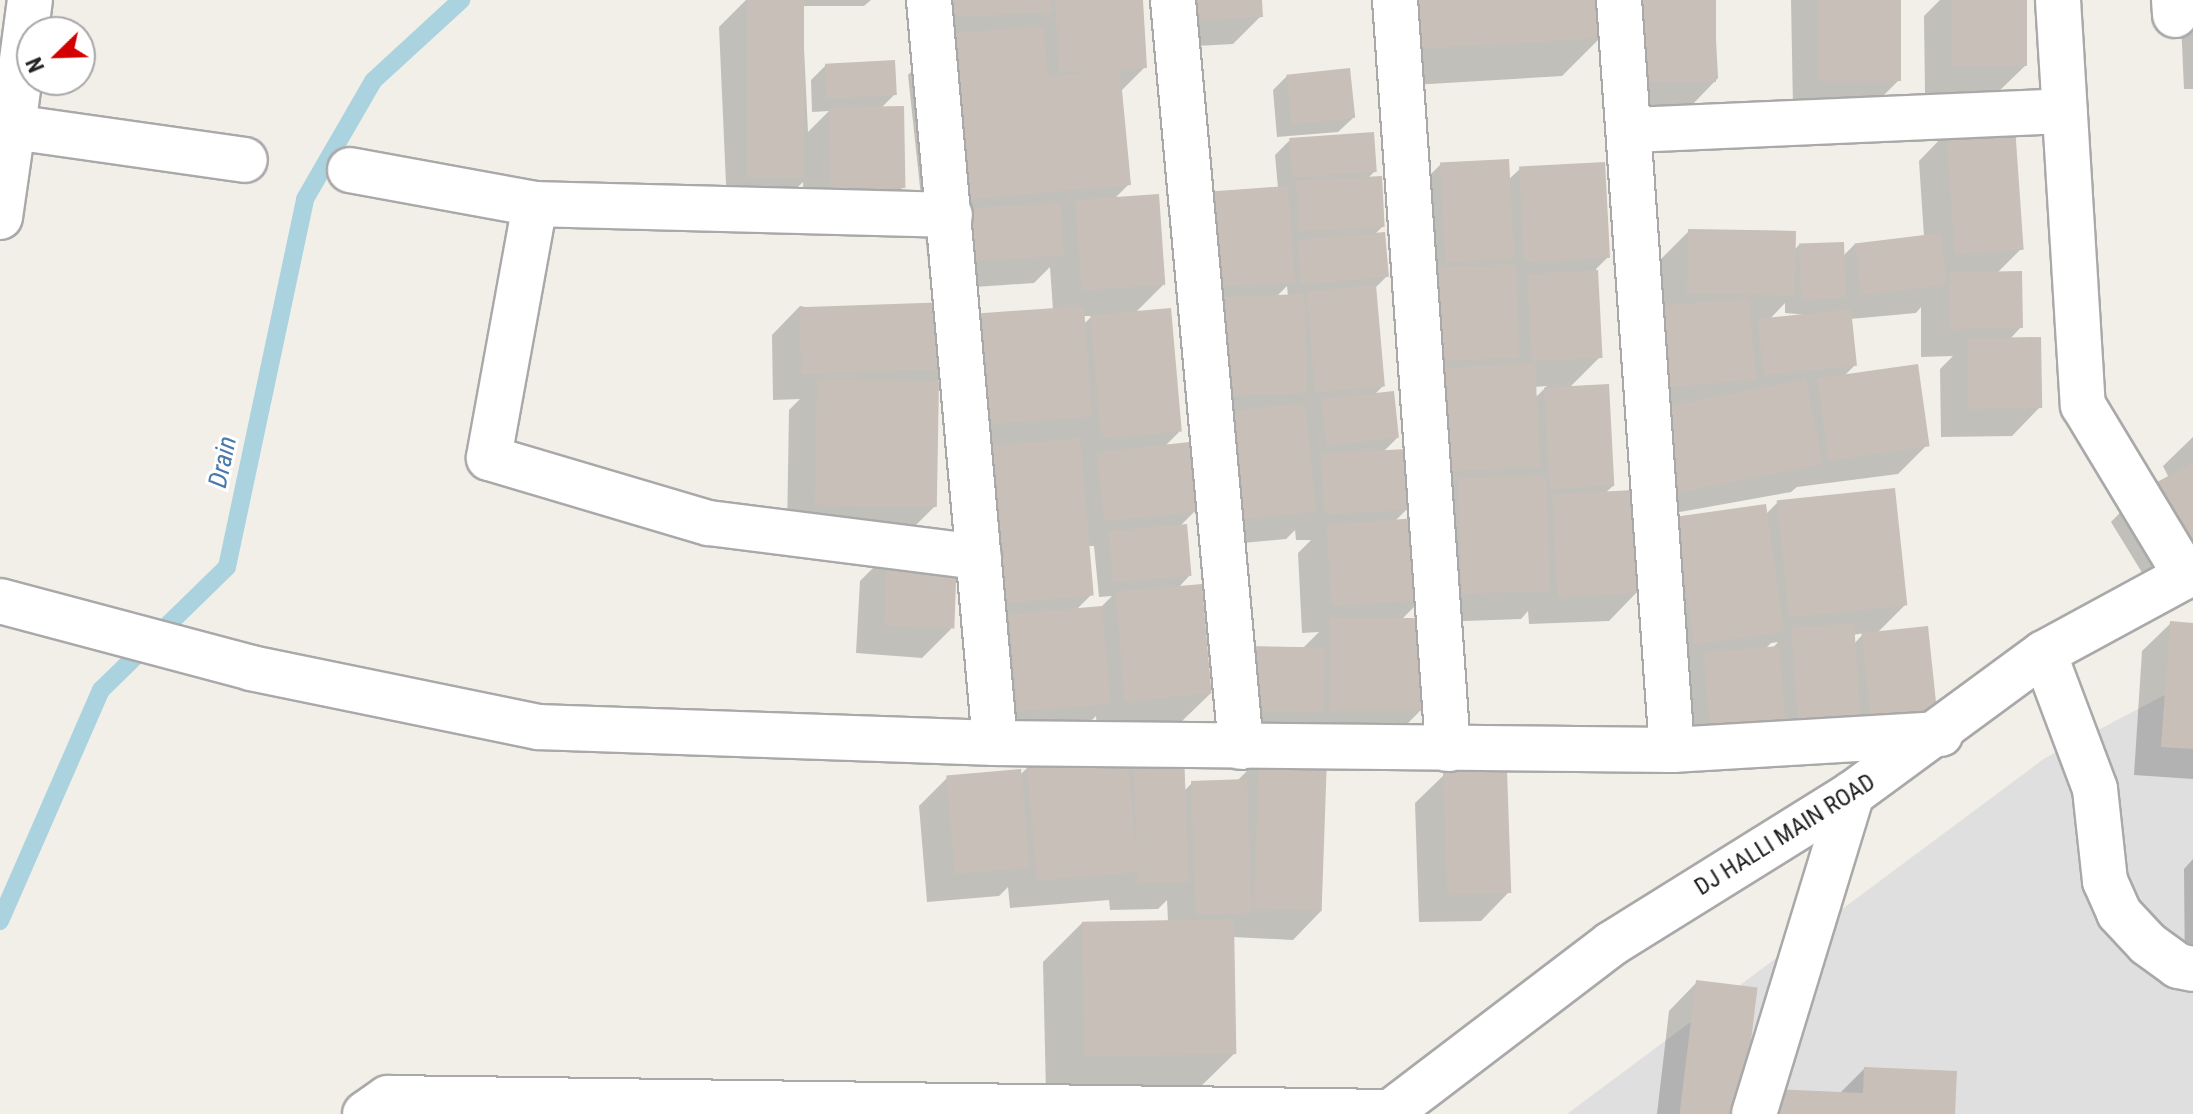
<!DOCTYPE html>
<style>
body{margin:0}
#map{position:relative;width:2193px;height:1114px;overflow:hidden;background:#f2efe9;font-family:"Roboto Condensed",sans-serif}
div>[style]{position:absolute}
.residential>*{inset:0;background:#e0dfdf}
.shadow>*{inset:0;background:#0003}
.stream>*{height:18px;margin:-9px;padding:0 9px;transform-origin:9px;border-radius:9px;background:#aad3df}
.building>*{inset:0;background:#c7bfb8;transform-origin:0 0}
.roads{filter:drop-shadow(2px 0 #a9a9a9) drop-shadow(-2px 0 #a9a9a9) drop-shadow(0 2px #a9a9a9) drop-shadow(0 -2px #a9a9a9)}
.minor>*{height:44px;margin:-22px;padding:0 22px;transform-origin:22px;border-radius:22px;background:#fff}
span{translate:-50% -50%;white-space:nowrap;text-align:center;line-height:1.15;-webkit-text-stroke:6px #fff;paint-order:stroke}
.street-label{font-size:24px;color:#222}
.water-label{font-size:26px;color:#4a7aab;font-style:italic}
.north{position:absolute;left:16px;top:16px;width:80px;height:80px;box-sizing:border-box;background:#fff;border:2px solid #a7a7a7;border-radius:50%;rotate:247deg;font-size:22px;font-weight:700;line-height:32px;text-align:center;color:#222}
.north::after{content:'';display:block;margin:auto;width:28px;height:36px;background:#d40000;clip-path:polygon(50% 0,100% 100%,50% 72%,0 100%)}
</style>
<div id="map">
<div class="residential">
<div style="clip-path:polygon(2193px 680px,2193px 1114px,1567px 1114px,2045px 758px)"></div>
</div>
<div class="shadow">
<div style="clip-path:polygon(746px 0,871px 0,864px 6px,802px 6px,808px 132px,829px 111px,812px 112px,811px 80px,826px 65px,895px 94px,880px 109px,903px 187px,875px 216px,804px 216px,803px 182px,781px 203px,727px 206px,719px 27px)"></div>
<div style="clip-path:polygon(evenodd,911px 0,1141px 0,1145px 67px,1120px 92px,1128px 185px,1114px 199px,1163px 285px,1135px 313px,1179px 432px,1165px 446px,1194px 512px,1179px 527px,1190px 575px,1178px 588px,1210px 694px,1181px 722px,1097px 729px,1096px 716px,1080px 732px,990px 739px,944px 375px,937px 382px,935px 506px,907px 534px,787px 532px,789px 410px,800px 399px,773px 400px,772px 335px,800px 306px,950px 336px,1053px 310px,1050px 267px,1034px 283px,931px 290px,908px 75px,940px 44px,911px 0,1083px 316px,1092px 316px,1084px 324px,1083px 316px,911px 0,1087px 546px,1094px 546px,1099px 597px,1112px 596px,1100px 608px,1076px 610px,1092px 594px,1087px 546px)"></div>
<div style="clip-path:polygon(1158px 0,1260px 0,1261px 16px,1233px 44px,1160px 48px)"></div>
<div style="clip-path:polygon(1373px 0,1714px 0,1718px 78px,1690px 107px,1603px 110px,1600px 38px,1562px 76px,1379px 87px)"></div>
<div style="clip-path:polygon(1791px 0,1899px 0,1901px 78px,1873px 106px,1793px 108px)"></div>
<div style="clip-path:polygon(1940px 0,2025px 0,2026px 65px,1997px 93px,1925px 93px,1924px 16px)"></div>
<div style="clip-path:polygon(2180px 0,2193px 0,2193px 89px,2184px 89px)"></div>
<div style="clip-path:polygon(1287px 76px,1353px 118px,1338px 132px,1277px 137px,1273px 90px)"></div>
<div style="clip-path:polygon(evenodd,1947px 132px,2021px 249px,1997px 273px,2021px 327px,2009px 340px,2040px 407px,2012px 436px,1941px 437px,1940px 369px,1953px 356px,1921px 357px,1921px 307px,1916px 313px,1850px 319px,1855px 365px,1845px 375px,1927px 445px,1898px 474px,1797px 487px,1791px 492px,1641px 519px,1626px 436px,1648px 414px,1660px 260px,1689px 231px,1794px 250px,1799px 245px,1843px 256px,1855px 244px,1924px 237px,1919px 161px,1947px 132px,1785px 303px,1785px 313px,1809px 315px,1769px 320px,1785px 303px)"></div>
<div style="clip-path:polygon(evenodd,1289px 141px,1375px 171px,1367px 179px,1383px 226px,1374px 235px,1387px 276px,1374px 289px,1383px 386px,1375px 394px,1397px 438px,1383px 452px,1407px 509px,1395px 521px,1422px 599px,1401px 620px,1421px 710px,1393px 738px,1216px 739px,1217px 676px,1301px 650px,1319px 632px,1302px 633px,1298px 553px,1311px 540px,1296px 540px,1295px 530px,1286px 539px,1210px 546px,1187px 220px,1215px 192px,1278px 188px,1275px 155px,1289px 141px,1287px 286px,1288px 297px,1276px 297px,1287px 286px)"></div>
<div style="clip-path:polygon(evenodd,1441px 164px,1508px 180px,1520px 169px,1608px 257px,1596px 269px,1600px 357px,1569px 388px,1613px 486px,1605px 493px,1637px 592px,1609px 621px,1529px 624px,1528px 611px,1521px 619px,1437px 622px,1412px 193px,1441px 164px,1547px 386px,1535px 398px,1534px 387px,1547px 386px)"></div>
<div style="clip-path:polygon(2193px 437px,2193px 562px,2149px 584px,2111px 522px,2139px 493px,2169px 478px,2163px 466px)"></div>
<div style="clip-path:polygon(evenodd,1778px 502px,1906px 604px,1875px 635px,1937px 725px,1685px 768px,1676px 684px,1691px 668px,1666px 672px,1648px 548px,1766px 514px,1778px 502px,1864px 633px,1854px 644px,1853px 635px,1864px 633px,1778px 502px,1778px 642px,1772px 649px,1764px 650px,1771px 643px,1778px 642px)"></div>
<div style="clip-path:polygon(888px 553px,951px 629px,922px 658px,856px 653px,860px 581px)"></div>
<div style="clip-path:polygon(2171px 623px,2193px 625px,2193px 779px,2134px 775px,2142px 651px)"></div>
<div style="clip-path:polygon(1134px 758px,1183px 792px,1192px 783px,1237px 781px,1260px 758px,1321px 911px,1293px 940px,1233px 937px,1235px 1053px,1195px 1092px,1046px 1094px,1043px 962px,1082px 923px,1168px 921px,1167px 900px,1158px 909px,1110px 910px,1109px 900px,1010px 908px,1008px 887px,999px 896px,927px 902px,919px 806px,947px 778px,1019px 776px,1028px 767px)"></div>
<div style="clip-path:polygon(1444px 775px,1509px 892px,1481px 921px,1419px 922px,1415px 803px)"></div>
<div style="clip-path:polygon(2193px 859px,2193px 982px,2185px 982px,2184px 869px)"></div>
<div style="clip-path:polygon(1697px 982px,1740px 1114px,1657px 1114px,1669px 1011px)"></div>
<div style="clip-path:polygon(1864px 1069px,1953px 1114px,1839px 1094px)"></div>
</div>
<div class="stream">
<div style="left:0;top:921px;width:252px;rotate:-66.4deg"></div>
<div style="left:101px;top:690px;width:176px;rotate:-44.3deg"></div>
<div style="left:227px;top:567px;width:376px;rotate:-78deg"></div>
<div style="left:305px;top:199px;width:136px;rotate:-60deg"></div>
<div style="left:373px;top:81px;width:120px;rotate:-42.6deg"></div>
</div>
<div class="building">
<div style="left:747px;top:0;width:57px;height:178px"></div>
<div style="clip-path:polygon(940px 0,1051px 0,1052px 13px,941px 17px)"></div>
<div style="clip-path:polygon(1055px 0,1143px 0,1147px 68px,1120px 69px,1131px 185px,961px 200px,946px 34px,1043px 26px,1048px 76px,1097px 71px,1059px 72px)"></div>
<div style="clip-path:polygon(1187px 0,1262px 0,1263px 17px,1188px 21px)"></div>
<div style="clip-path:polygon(1414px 0,1601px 0,1603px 38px,1417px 49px)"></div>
<div style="left:1627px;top:0;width:89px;height:82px"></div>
<div style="left:1817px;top:0;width:84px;height:81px"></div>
<div style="left:1952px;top:0;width:75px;height:66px"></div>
<div style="left:895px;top:60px;width:35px;height:70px;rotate:87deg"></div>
<div style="left:1350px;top:68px;width:50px;height:64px;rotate:84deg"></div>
<div style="left:904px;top:106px;width:82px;height:75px;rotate:89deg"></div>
<div style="left:2015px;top:126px;width:124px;height:69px;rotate:86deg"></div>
<div style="left:1374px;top:132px;width:40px;height:85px;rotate:86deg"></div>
<div style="left:1509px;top:159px;width:100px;height:69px;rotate:87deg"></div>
<div style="left:1605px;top:162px;width:96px;height:86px;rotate:87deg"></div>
<div style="left:1382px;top:176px;width:51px;height:86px;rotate:87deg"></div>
<div style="left:1288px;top:186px;width:96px;height:74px;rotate:86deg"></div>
<div style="left:1159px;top:194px;width:91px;height:84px;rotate:86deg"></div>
<div style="left:1061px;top:203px;width:53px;height:105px;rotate:87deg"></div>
<div style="left:1688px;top:229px;width:108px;height:65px;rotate:1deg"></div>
<div style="left:1385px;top:232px;width:45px;height:88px;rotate:85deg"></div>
<div style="left:1941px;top:233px;width:52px;height:87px;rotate:83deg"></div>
<div style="left:1844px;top:242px;width:56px;height:45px;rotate:88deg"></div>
<div style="left:1516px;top:264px;width:94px;height:78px;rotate:88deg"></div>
<div style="left:1598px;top:270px;width:88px;height:71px;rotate:87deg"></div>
<div style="left:2022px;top:271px;width:57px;height:73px;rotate:89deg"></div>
<div style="left:1376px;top:285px;width:102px;height:70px;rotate:85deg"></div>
<div style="left:1304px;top:294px;width:99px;height:83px;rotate:88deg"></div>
<div style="left:1749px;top:298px;width:82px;height:87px;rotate:85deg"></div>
<div style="left:951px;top:302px;width:67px;height:152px;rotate:88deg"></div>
<div style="left:1084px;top:306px;width:111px;height:114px;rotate:86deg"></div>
<div style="left:1171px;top:308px;width:124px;height:81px;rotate:85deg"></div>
<div style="left:1851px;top:309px;width:57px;height:94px;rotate:84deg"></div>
<div style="left:2041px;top:337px;width:71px;height:74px;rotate:89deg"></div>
<div style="left:1535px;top:363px;width:104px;height:90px;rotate:87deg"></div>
<div style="left:1918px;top:364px;width:83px;height:102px;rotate:82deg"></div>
<div style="left:817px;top:379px;width:122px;height:126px;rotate:1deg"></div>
<div style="left:1806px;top:379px;width:87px;height:154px;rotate:79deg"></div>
<div style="left:1609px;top:384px;width:102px;height:65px;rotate:87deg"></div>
<div style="left:1394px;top:391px;width:47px;height:73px;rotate:84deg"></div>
<div style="left:1305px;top:403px;width:109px;height:79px;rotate:84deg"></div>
<div style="left:1080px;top:438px;width:158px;height:100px;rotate:85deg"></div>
<div style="left:1190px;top:442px;width:70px;height:94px;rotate:84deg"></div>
<div style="left:1407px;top:449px;width:61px;height:86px;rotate:87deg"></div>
<div style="clip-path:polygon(2193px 463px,2193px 549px,2138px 492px)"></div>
<div style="left:1546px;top:475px;width:116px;height:88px;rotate:88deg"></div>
<div style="left:1895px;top:488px;width:118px;height:119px;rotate:84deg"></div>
<div style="left:1634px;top:490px;width:103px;height:82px;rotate:87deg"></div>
<div style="left:1766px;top:504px;width:129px;height:91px;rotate:82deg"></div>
<div style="left:1418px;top:518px;width:82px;height:92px;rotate:86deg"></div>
<div style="left:1187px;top:524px;width:52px;height:79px;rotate:85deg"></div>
<div style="left:887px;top:551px;width:70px;height:75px;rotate:2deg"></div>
<div style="left:1202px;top:584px;width:110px;height:87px;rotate:85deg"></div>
<div style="left:1102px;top:606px;width:98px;height:93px;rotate:85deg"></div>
<div style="left:1330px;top:618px;width:92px;height:93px"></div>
<div style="clip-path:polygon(2170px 621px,2193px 623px,2193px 749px,2161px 747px)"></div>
<div style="left:1854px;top:623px;width:103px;height:63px;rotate:86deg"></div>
<div style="left:1928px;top:626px;width:100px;height:67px;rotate:84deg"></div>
<div style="left:1244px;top:646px;width:81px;height:65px;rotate:1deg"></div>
<div style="left:1779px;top:646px;width:88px;height:76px;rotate:85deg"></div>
<div style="clip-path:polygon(1184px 754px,1189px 882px,1137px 883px,1137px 872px,1037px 881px,1027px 765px,1127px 756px,1137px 856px,1133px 756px)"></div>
<div style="left:1259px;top:756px;width:68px;height:153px;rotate:2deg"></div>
<div style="left:1021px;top:769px;width:99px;height:75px;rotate:85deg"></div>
<div style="left:1507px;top:770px;width:123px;height:64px;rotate:88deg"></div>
<div style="left:1247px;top:779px;width:134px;height:56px;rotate:88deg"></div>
<div style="left:1234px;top:919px;width:135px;height:152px;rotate:89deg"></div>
<div style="left:1696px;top:980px;width:62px;height:135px;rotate:7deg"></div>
<div style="clip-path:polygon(1864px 1067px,1957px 1071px,1955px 1114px,1772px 1114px,1773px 1089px,1863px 1093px)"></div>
</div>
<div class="roads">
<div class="minor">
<div style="left:929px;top:0;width:746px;rotate:84.92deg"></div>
<div style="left:1173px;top:0;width:750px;rotate:84.8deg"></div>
<div style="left:1395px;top:0;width:751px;rotate:85.95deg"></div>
<div style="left:1619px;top:0;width:752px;rotate:85.96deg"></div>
<div style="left:2058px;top:0;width:406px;rotate:86.5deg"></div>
<div style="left:2083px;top:405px;width:200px;rotate:58.9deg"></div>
<div style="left:2174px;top:0;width:15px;rotate:86deg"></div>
<div style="left:0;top:125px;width:13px;rotate:9deg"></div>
<div style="left:13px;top:127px;width:128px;rotate:-82.4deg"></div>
<div style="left:1631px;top:130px;width:434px;rotate:-2.5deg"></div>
<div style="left:350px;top:170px;width:188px;rotate:10.4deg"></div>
<div style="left:535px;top:204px;width:415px;rotate:1.5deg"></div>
<div style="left:535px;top:204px;width:258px;rotate:100.3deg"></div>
<div style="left:489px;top:458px;width:229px;rotate:16.5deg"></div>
<div style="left:709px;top:523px;width:272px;rotate:7.2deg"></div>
<div style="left:0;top:217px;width:91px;rotate:-81.8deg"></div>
<div style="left:13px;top:127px;width:234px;rotate:8.1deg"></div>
<div style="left:0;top:601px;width:260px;rotate:14.9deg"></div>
<div style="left:251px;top:668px;width:293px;rotate:11.6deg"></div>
<div style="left:538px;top:727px;width:457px;rotate:2deg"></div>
<div style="left:995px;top:743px;width:677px;rotate:0.59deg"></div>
<div style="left:1672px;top:750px;width:269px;rotate:-3.4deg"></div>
<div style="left:2044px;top:653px;width:145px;rotate:69.4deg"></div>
<div style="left:2095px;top:789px;width:93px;rotate:83.8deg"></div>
<div style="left:2105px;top:881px;width:35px;rotate:66deg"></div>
<div style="left:2119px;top:913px;width:42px;rotate:46.9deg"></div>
<div style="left:2148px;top:944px;width:37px;rotate:36deg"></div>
<div style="left:2178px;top:966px;width:15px;rotate:11deg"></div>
<div style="left:365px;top:1114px;width:28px;rotate:-35deg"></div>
<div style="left:388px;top:1098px;width:1002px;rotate:0.8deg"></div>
<div style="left:1388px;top:1114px;width:280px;rotate:-37.3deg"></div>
<div style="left:1611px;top:944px;width:284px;rotate:-31.9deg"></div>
<div style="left:1852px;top:794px;width:238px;rotate:-36.3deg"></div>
<div style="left:2044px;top:653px;width:170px;rotate:-28.5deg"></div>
<div style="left:1754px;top:1114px;width:335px;rotate:-73deg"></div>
</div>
</div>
<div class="street-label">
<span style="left:1785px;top:835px;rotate:-32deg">DJ HALLI MAIN ROAD</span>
</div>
<div class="water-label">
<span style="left:223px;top:462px;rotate:-78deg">Drain</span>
</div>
<div class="north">N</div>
</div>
